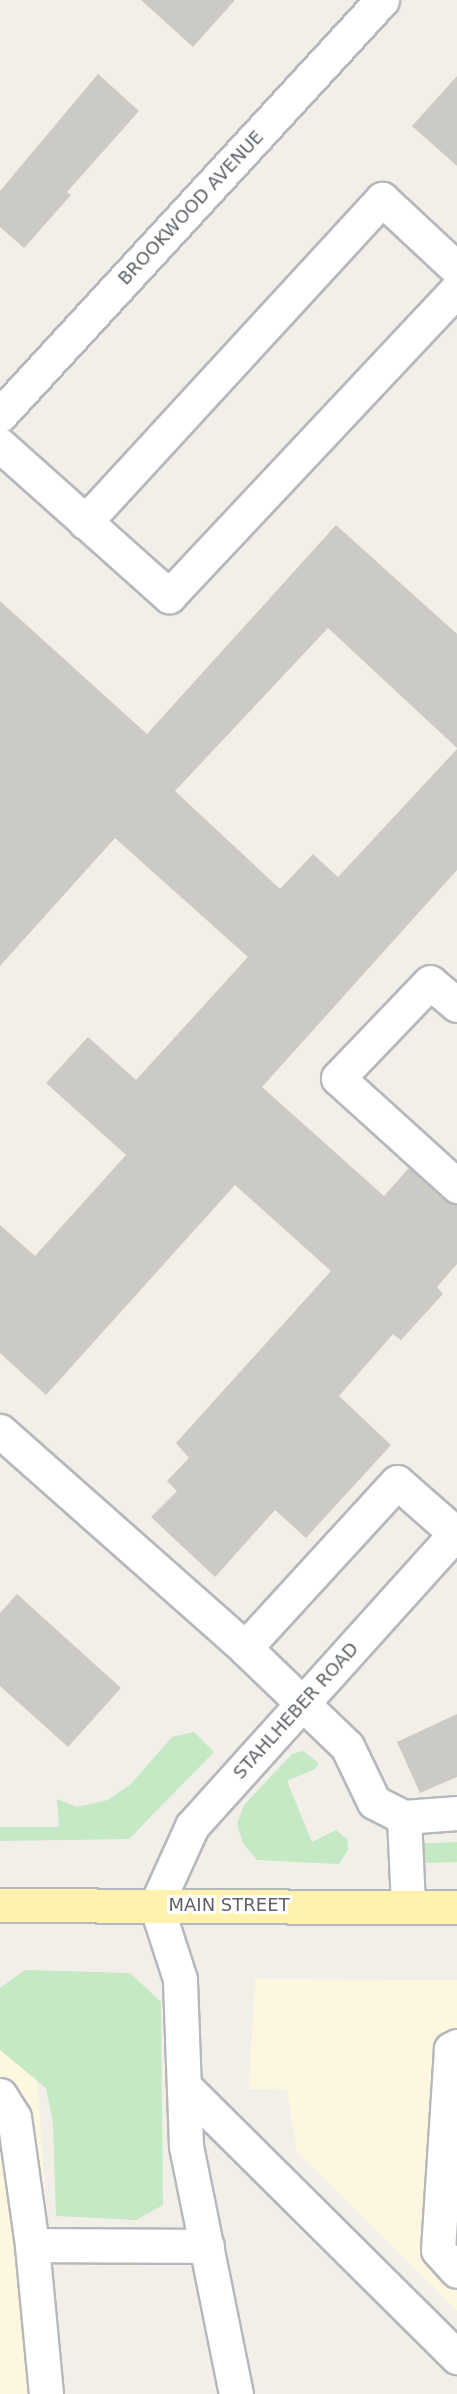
<!DOCTYPE html>
<style>
body{margin:0}
#map{position:relative;width:457px;height:2394px;overflow:hidden;background:#f1efe8;font-family:"DejaVu Sans",sans-serif}
div>[style]{position:absolute}
.commercial>*{inset:0;background:#fef7e0}
.green>*{inset:0;background:#c5e8c5}
.building>*{inset:0;background:#cccac5}
.roads{filter:drop-shadow(2px 0 #b5b8bc) drop-shadow(-2px 0 #b5b8bc) drop-shadow(0 2px #b5b8bc) drop-shadow(0 -2px #b5b8bc)}
.minor>*{height:33px;margin:-16.5px;padding:0 16.5px;transform-origin:16.5px;border-radius:16.5px;background:#fff}
.major>*{height:33px;margin:-16.5px;padding:0 16.5px;transform-origin:16.5px;border-radius:16.5px;background:#fff2af}
span{translate:-50% -50%;white-space:nowrap;text-align:center;line-height:1.15;-webkit-text-stroke:6px #fff;paint-order:stroke}
.street-label{font-size:18px;color:#5f6368}
</style>
<div id="map">
<div class="commercial">
<div style="clip-path:polygon(255px 1979px,457px 1980px,457px 2311px,297px 2152px,287px 2090px,249px 2089px)"></div>
<div style="clip-path:polygon(0 2025px,33px 2025px,60px 2394px,0 2394px)"></div>
</div>
<div class="green">
<div style="clip-path:polygon(194px 1732px,214px 1752px,129px 1839px,0 1841px,0 1827px,59px 1827px,57px 1799px,77px 1807px,108px 1800px,131px 1784px,172px 1737px)"></div>
<div style="clip-path:polygon(303px 1751px,319px 1763px,315px 1769px,287px 1781px,312px 1842px,336px 1830px,347px 1839px,348px 1850px,339px 1864px,257px 1860px,243px 1843px,237px 1824px,244px 1805px,292px 1754px)"></div>
<div style="clip-path:polygon(457px 1842px,457px 1862px,425px 1863px,412px 1844px)"></div>
<div style="clip-path:polygon(25px 1970px,130px 1973px,161px 2002px,163px 2205px,136px 2220px,56px 2216px,53px 2123px,46px 2088px,0 2050px,0 1988px)"></div>
</div>
<div class="building">
<div style="clip-path:polygon(141px 0,235px 0,193px 47px)"></div>
<div style="clip-path:polygon(98px 74px,139px 111px,67px 192px,71px 195px,24px 248px,0 227px,0 191px)"></div>
<div style="clip-path:polygon(457px 76px,457px 166px,412px 126px)"></div>
<div style="clip-path:polygon(336px 525px,457px 634px,457px 748px,328px 628px,175px 791px,280px 889px,313px 854px,338px 877px,457px 749px,457px 870px,262px 1087px,384px 1196px,409px 1168px,444px 1200px,457px 1204px,457px 1264px,437px 1287px,443px 1294px,401px 1340px,393px 1334px,339px 1396px,391px 1445px,306px 1538px,275px 1510px,215px 1577px,151px 1517px,177px 1491px,167px 1481px,189px 1458px,176px 1443px,331px 1271px,235px 1185px,46px 1395px,0 1353px,0 1225px,35px 1256px,126px 1155px,46px 1083px,88px 1037px,136px 1080px,248px 957px,115px 838px,0 966px,0 601px,147px 734px)"></div>
<div style="clip-path:polygon(17px 1594px,121px 1688px,68px 1747px,0 1686px,0 1613px)"></div>
<div style="clip-path:polygon(457px 1714px,457px 1777px,420px 1793px,397px 1742px)"></div>
</div>
<div class="roads">
<div class="minor">
<div style="left:0;top:415px;width:564px;rotate:-47.37deg"></div>
<div style="left:0;top:445px;width:227px;rotate:41.8deg"></div>
<div style="left:169px;top:596px;width:421px;rotate:-46.8deg"></div>
<div style="left:85px;top:522px;width:439px;rotate:-47.4deg"></div>
<div style="left:382px;top:199px;width:103px;rotate:43deg"></div>
<div style="left:457px;top:1005px;width:35px;rotate:-140deg"></div>
<div style="left:430px;top:982px;width:133px;rotate:133.8deg"></div>
<div style="left:338px;top:1078px;width:161px;rotate:42.2deg"></div>
<div style="left:0;top:1431px;width:327px;rotate:41.5deg"></div>
<div style="left:455px;top:1533px;width:77px;rotate:-138.7deg"></div>
<div style="left:397px;top:1482px;width:225px;rotate:132.5deg"></div>
<div style="left:245px;top:1648px;width:141px;rotate:43.9deg"></div>
<div style="left:347px;top:1746px;width:62px;rotate:64.3deg"></div>
<div style="left:374px;top:1802px;width:34px;rotate:27deg"></div>
<div style="left:404px;top:1817px;width:53px;rotate:-4.3deg"></div>
<div style="left:404px;top:1817px;width:88px;rotate:87.4deg"></div>
<div style="left:457px;top:2046px;width:7px;rotate:153deg"></div>
<div style="left:451px;top:2049px;width:201px;rotate:93.7deg"></div>
<div style="left:438px;top:2250px;width:28px;rotate:48deg"></div>
<div style="left:184px;top:2086px;width:385px;rotate:44.8deg"></div>
<div style="left:0;top:2095px;width:26px;rotate:58deg"></div>
<div style="left:14px;top:2117px;width:129px;rotate:82deg"></div>
<div style="left:46px;top:2394px;width:150px;rotate:-95.4deg"></div>
<div style="left:32px;top:2245px;width:175px;rotate:0.3deg"></div>
<div style="left:236px;top:2394px;width:254px;rotate:-101.4deg"></div>
<div style="left:186px;top:2145px;width:166px;rotate:-92.1deg"></div>
<div style="left:180px;top:1979px;width:78px;rotate:-108deg"></div>
<div style="left:156px;top:1905px;width:87px;rotate:-65.5deg"></div>
<div style="left:192px;top:1826px;width:396px;rotate:-48deg"></div>
</div>
<div class="major">
<div style="left:0;top:1905px;width:457px;rotate:0.3deg"></div>
</div>
</div>
<div class="street-label">
<span style="left:191px;top:208px;rotate:-47deg">BROOKWOOD AVENUE</span>
<span style="left:296px;top:1711px;rotate:-48deg">STAHLHEBER ROAD</span>
<span style="left:229px;top:1905px">MAIN STREET</span>
</div>
</div>
